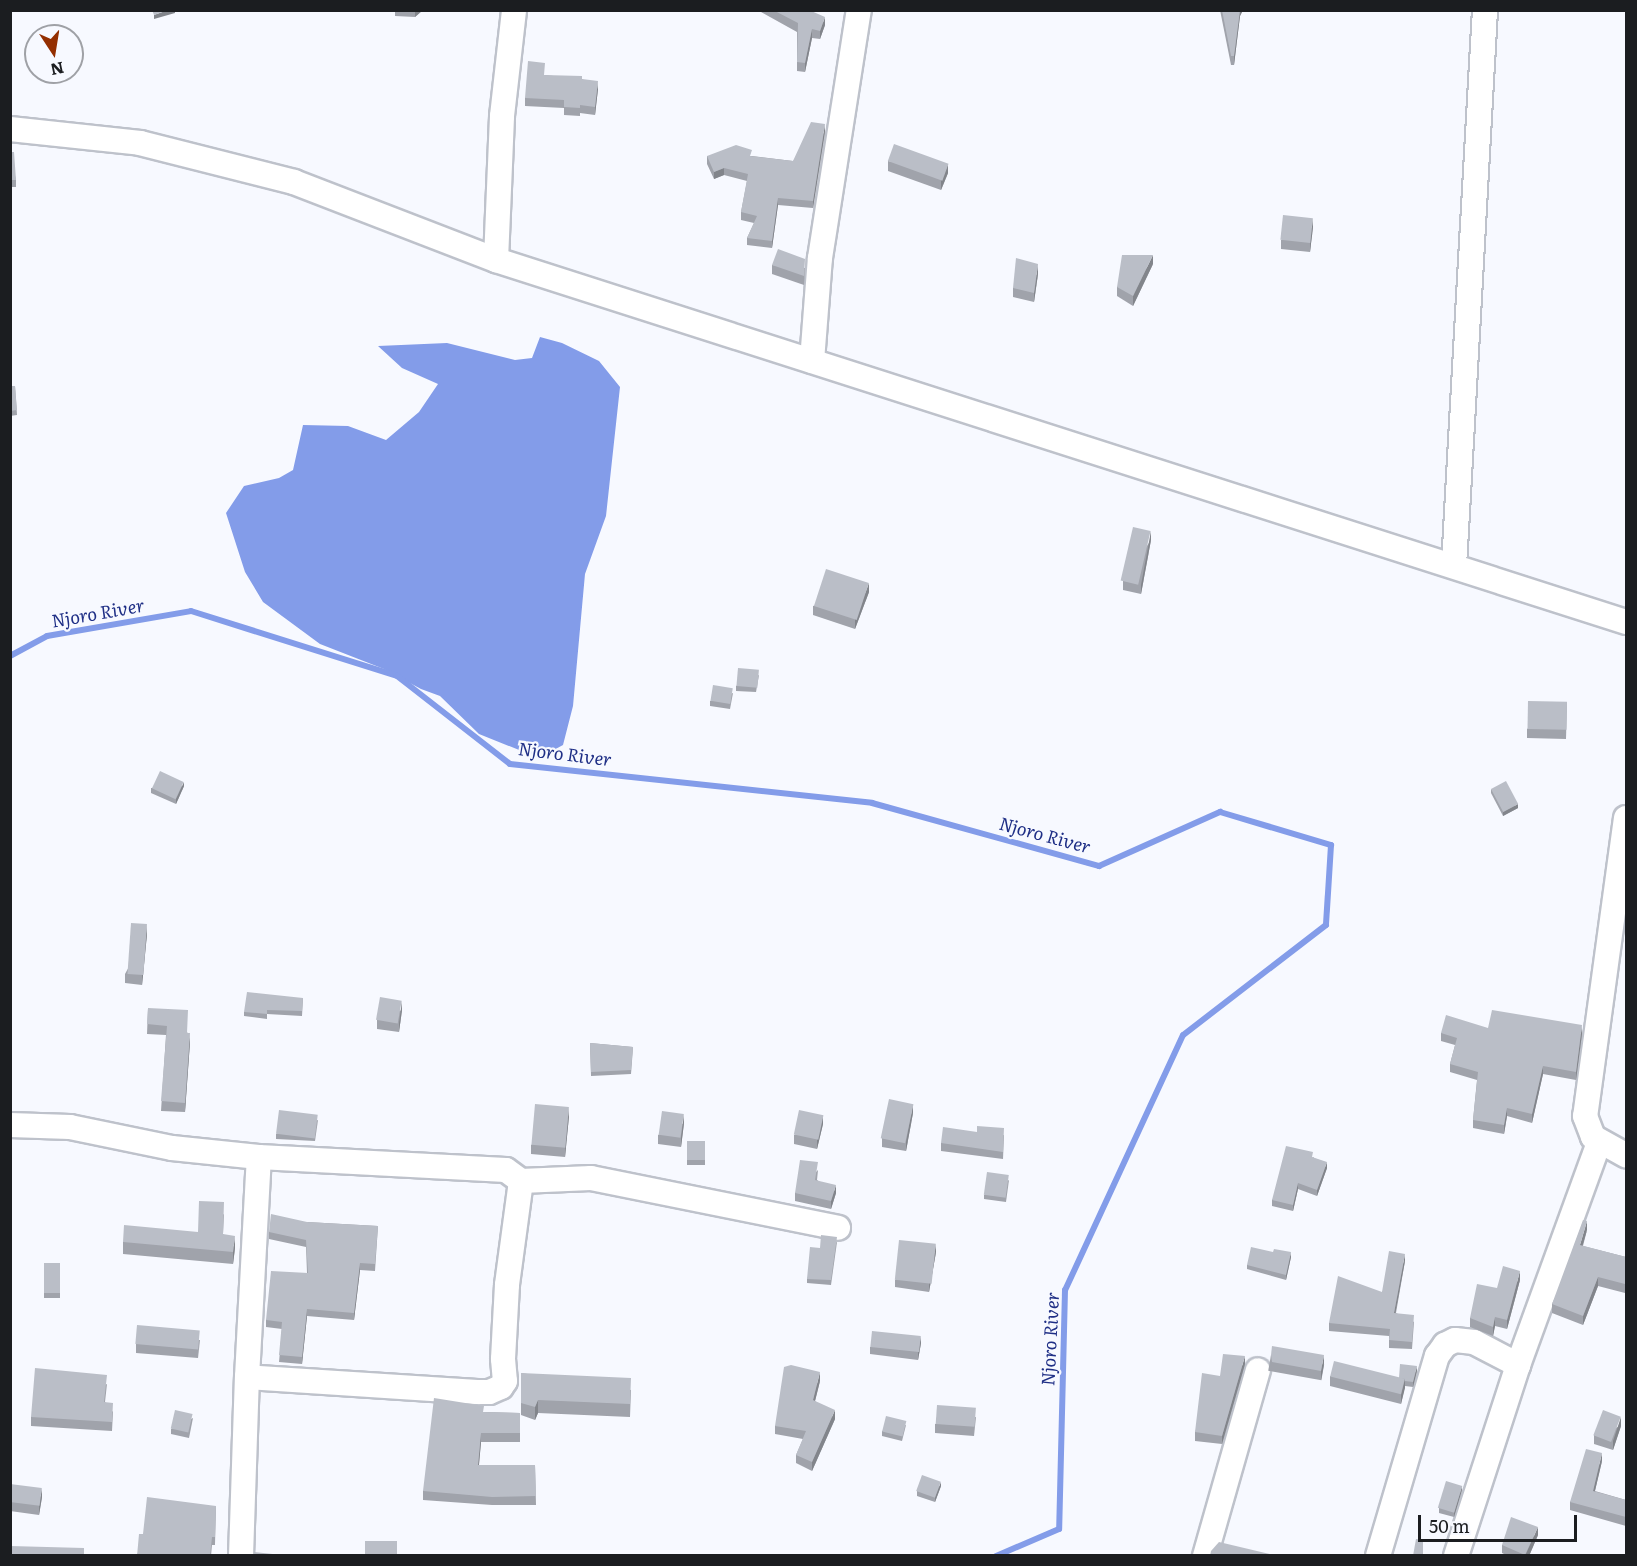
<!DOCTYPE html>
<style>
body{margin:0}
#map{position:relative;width:1637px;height:1566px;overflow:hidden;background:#f7f9ff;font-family:Literata,serif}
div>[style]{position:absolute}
.water>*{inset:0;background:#839ce9}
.stream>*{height:6px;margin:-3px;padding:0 3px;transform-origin:3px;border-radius:3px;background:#839ce9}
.roads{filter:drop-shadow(2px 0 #bec2cb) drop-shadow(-2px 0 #bec2cb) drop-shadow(0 2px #bec2cb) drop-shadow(0 -2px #bec2cb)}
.street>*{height:24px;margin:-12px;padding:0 12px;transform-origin:12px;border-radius:12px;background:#fff}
.wall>*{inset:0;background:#a0a3ab;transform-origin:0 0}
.shaded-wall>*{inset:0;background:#82858b}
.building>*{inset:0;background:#babec7;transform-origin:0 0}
span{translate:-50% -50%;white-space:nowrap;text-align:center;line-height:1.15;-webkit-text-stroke:4.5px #f7f9ff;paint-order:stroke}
.water-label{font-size:18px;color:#1f2f86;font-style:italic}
.frame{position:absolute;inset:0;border:12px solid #1b1d20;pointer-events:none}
.north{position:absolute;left:24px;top:24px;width:60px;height:60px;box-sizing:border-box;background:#f7f9ff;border:2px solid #9fa1a6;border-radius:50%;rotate:168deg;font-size:16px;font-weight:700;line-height:24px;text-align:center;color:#1b1d20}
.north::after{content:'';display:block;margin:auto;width:21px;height:27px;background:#942f01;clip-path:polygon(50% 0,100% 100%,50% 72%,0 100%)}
.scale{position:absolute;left:1418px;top:1515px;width:159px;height:27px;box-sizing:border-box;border:3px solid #1b1d20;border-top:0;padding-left:8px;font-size:18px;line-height:21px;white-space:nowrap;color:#1b1d20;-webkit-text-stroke:4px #f7f9ff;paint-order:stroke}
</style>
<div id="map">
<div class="water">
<div style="clip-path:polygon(540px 337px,562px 343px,599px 361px,620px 387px,606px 516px,585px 574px,573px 706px,563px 745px,539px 758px,479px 734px,440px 696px,421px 689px,384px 669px,320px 644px,263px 602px,245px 572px,226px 513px,244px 486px,279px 478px,293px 470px,303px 425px,348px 426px,386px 440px,419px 412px,438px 384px,402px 368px,378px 346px,447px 343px,515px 360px,532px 358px)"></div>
</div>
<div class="stream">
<div style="left:10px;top:656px;width:42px;rotate:-28.4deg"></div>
<div style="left:47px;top:636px;width:146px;rotate:-9.8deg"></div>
<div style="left:191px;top:611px;width:216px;rotate:17.5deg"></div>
<div style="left:397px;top:676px;width:143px;rotate:37.9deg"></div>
<div style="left:510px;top:764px;width:364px;rotate:6.1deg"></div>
<div style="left:872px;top:803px;width:236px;rotate:15.5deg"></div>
<div style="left:1099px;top:866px;width:133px;rotate:-24.1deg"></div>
<div style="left:1220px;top:812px;width:116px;rotate:16.6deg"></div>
<div style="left:1331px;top:845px;width:80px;rotate:93.6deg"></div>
<div style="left:1326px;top:925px;width:180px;rotate:142.4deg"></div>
<div style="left:1183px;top:1035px;width:281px;rotate:114.8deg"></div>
<div style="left:1065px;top:1290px;width:239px;rotate:91.4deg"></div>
<div style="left:1059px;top:1529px;width:69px;rotate:156.8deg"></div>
</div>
<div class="roads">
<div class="street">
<div style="left:10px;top:129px;width:131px;rotate:6.1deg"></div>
<div style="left:140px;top:143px;width:159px;rotate:14.2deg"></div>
<div style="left:294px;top:182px;width:217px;rotate:21.1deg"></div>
<div style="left:496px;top:260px;width:1187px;rotate:17.76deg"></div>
<div style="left:496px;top:260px;width:144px;rotate:-87.6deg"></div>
<div style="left:502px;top:116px;width:107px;rotate:-83.5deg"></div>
<div style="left:812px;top:361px;width:103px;rotate:-85.6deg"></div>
<div style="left:820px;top:258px;width:251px;rotate:-81.1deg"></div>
<div style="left:1454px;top:566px;width:557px;rotate:-86.81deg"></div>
<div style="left:1626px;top:818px;width:301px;rotate:97.8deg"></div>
<div style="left:1585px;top:1116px;width:22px;rotate:69deg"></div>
<div style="left:1593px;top:1137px;width:38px;rotate:29deg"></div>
<div style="left:10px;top:1125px;width:60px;rotate:1.9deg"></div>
<div style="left:70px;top:1127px;width:104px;rotate:11.6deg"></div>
<div style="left:172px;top:1148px;width:87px;rotate:5.9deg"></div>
<div style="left:259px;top:1157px;width:247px;rotate:3deg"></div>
<div style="left:506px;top:1170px;width:19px;rotate:36deg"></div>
<div style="left:521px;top:1181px;width:105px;rotate:97.7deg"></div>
<div style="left:507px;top:1285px;width:74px;rotate:93.1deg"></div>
<div style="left:503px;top:1359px;width:22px;rotate:85deg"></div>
<div style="left:505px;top:1381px;width:7px;rotate:124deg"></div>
<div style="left:501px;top:1387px;width:13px;rotate:157deg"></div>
<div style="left:489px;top:1392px;width:12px;rotate:180deg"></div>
<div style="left:477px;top:1392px;width:230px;rotate:-176.3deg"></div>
<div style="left:521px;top:1181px;width:70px;rotate:-2.5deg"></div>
<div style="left:591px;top:1178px;width:252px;rotate:11.4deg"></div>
<div style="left:241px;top:1556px;width:179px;rotate:-88.1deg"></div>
<div style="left:247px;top:1377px;width:220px;rotate:-86.9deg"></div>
<div style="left:1205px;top:1556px;width:193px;rotate:-74.1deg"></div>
<div style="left:1378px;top:1556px;width:209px;rotate:-73.6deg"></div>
<div style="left:1437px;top:1356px;width:14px;rotate:-54deg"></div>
<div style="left:1445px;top:1345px;width:11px;rotate:-27deg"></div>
<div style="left:1455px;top:1340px;width:19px;rotate:6deg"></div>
<div style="left:1474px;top:1342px;width:50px;rotate:27.6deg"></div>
<div style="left:1456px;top:1556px;width:201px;rotate:-72deg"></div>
<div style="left:1518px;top:1365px;width:237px;rotate:-70deg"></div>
</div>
</div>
<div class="wall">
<div style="clip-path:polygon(395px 10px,423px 10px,415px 17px,395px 16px)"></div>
<div style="clip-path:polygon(761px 10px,809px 10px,825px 25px,820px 39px,812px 38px,805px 72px,797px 71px,797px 32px,761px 12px)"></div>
<div style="clip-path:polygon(1220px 10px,1243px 10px,1240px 16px,1234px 65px,1231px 65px)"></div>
<div style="clip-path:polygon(544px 75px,582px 79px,598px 89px,595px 115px,580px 113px,580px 116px,564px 115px,564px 108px,525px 106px,525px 98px)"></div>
<div style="clip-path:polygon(825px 132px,813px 208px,778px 205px,772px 248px,747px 245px,747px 238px,754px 223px,741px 220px,741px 212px,747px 181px,724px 175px,714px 179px,707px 164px,707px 156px,752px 156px,793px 161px)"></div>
<div style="clip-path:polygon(10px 152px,16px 180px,16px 187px,12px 187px,12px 204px,10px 204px)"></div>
<div style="clip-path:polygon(888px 161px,948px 173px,941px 190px,888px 171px)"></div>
<div style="clip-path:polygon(1313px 227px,1310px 252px,1281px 249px,1281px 240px)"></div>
<div style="clip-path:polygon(1153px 264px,1133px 306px,1117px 296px,1117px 287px)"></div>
<div style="clip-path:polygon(772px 265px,805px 268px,804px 285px,772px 274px)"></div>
<div style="clip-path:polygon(1038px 274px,1034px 302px,1013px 297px,1013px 288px)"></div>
<div style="clip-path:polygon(10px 386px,15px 386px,17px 415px,10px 416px)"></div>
<div style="clip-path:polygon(1151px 540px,1141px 594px,1123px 590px,1123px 581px)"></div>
<div style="clip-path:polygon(869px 592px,855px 629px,813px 615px,813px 606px)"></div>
<div style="clip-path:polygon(759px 675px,756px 692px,736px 691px,736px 686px)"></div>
<div style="clip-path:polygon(733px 693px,730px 709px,710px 706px,710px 701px)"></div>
<div style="clip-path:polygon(1567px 702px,1566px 739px,1527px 738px,1527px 729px)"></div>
<div style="clip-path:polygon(184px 786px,176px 804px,151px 793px,151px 788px)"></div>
<div style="clip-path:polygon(1491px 789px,1518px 808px,1503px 816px,1491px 793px)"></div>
<div style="clip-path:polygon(147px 934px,142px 985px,125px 983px,125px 974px)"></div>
<div style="clip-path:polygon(303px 998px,302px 1016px,267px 1014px,267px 1019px,244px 1016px,244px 1012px)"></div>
<div style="clip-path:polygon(148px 1008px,188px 1033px,190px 1042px,185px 1112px,161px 1111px,166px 1035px,147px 1034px)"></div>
<div style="clip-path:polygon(402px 1010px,399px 1032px,377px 1029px,377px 1020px)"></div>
<div style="clip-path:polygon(1488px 1028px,1582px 1034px,1576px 1080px,1543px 1074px,1532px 1123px,1507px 1116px,1504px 1134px,1473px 1128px,1473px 1120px,1477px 1080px,1450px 1072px,1450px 1064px,1455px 1045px,1441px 1041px,1441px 1033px)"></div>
<div style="clip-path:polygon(590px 1043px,633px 1047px,631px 1074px,591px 1076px)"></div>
<div style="clip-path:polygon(913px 1113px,906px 1151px,882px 1147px,882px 1138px)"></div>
<div style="clip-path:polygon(569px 1116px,565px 1157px,531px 1154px,531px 1145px)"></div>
<div style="clip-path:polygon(318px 1120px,315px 1141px,276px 1139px,276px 1134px)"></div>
<div style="clip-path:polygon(684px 1123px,681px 1147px,658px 1144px,658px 1135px)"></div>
<div style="clip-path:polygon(823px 1124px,817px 1149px,794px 1144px,794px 1135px)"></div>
<div style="clip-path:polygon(1004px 1135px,1003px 1159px,941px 1151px,941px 1143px)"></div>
<div style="left:687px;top:1141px;width:18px;height:24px"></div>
<div style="clip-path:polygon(1313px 1157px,1327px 1168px,1317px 1196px,1298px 1189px,1293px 1211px,1272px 1206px,1272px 1200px)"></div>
<div style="clip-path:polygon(818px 1170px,817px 1180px,836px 1193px,831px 1209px,795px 1201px,795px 1193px)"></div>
<div style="clip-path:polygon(1009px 1180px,1006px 1202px,984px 1199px,984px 1195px)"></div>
<div style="clip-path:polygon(224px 1214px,223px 1234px,235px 1248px,233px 1264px,123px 1254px,123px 1242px,198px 1232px)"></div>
<div style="clip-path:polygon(307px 1222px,378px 1226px,375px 1271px,360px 1270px,354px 1320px,307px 1316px,302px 1364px,279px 1362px,282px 1329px,266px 1327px,266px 1320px,307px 1273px,306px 1247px,269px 1239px,269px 1232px)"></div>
<div style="clip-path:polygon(1587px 1230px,1583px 1246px,1626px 1257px,1625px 1293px,1598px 1286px,1583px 1325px,1552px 1313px,1552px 1304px)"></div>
<div style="clip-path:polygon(837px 1242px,831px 1285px,807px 1283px,807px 1279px,820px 1248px)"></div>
<div style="clip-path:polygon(936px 1252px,929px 1292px,895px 1287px,895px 1280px)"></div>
<div style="clip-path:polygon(1291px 1257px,1286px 1280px,1247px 1269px,1247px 1265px)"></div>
<div style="clip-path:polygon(1405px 1261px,1396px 1313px,1414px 1322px,1412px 1349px,1389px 1348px,1389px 1336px,1329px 1331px,1329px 1323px,1382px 1292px)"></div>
<div style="left:44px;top:1263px;width:16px;height:35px"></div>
<div style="clip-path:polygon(1520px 1280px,1507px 1329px,1495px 1326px,1493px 1336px,1470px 1327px,1470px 1318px)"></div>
<div style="clip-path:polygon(200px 1340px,198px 1358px,136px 1353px,136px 1344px)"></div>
<div style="clip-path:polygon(921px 1343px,918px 1360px,870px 1354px,870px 1347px)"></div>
<div style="left:1271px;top:1355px;width:54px;height:16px;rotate:10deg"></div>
<div style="clip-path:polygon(1245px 1364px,1222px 1444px,1195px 1441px,1195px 1432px,1220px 1376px)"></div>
<div style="clip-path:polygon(1417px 1371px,1413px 1387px,1405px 1386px,1401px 1404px,1330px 1386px,1330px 1376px,1399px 1378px)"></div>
<div style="clip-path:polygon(521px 1373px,631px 1390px,630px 1417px,538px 1413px,535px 1420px,521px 1415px)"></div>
<div style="clip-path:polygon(820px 1381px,815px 1401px,835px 1419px,812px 1471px,796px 1463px,796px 1455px,803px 1439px,775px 1434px,775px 1426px)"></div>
<div style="clip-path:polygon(107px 1384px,105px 1402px,113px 1412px,112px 1431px,31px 1426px,31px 1417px)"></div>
<div style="clip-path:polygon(484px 1412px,520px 1413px,520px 1442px,481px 1442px,479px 1465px,535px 1465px,536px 1505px,492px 1505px,423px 1500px,423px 1491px)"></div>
<div style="clip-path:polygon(976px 1417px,974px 1436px,935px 1433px,935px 1424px)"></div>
<div style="clip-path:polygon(193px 1418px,189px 1438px,171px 1434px,171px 1429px)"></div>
<div style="clip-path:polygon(906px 1425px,902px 1441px,882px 1436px,882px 1431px)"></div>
<div style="clip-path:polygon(1621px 1426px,1613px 1450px,1594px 1444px,1594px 1435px)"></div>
<div style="clip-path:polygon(1602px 1461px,1595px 1491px,1626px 1500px,1626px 1526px,1570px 1510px,1570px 1502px)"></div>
<div style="clip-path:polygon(10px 1484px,42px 1497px,39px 1515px,10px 1511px)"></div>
<div style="clip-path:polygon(941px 1486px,935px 1502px,917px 1496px,917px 1491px)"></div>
<div style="clip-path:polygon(1462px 1490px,1454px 1517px,1439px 1513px,1439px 1508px)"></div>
<div style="clip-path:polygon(216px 1506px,215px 1545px,212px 1545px,211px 1556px,137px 1556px,143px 1534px)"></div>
<div style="clip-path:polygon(1538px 1535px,1529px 1556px,1508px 1556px,1502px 1553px,1502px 1545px)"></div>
</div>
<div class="shaded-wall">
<div style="clip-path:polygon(168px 10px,175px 10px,175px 13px,154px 19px,154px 15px)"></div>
<div style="clip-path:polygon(415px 10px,423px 10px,415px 17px)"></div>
<div style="clip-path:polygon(1240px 10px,1243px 10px,1240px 16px,1234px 65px,1234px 56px)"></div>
<div style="clip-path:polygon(825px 17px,825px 25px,820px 39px,820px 31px)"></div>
<div style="clip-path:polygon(812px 29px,812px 38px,805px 72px,805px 63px)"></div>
<div style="clip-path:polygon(598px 81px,598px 89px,595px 115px,595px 107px)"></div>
<div style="clip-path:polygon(825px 124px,825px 132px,813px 208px,813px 201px)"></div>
<div style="clip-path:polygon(948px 164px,948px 173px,941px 190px,941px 181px)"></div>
<div style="clip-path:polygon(724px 168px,724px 175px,714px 179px,714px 172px)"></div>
<div style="clip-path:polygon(778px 198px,778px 205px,772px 248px,772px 241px)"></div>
<div style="clip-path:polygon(1313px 218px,1313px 227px,1310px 252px,1310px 243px)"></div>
<div style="clip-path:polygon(1153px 255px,1153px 264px,1133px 306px,1133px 296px)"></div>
<div style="clip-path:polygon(1038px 264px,1038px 274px,1034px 302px,1034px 293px)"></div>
<div style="clip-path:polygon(1151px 531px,1151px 540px,1141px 594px,1141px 585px)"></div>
<div style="clip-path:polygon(869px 583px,869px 592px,855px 629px,855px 620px)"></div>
<div style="clip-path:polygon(184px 782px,184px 786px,176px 804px,176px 799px)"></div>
<div style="clip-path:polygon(1518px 804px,1518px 808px,1503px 816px,1503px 812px)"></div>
<div style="clip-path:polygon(147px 924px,147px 934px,142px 985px,142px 976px)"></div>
<div style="clip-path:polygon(402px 1001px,402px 1010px,399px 1032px,399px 1023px)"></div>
<div style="clip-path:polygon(1582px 1025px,1582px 1034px,1576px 1080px,1576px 1072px)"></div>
<div style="clip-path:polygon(190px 1033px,190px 1042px,185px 1112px,185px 1103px)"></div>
<div style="clip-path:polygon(1543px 1066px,1543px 1074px,1532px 1123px,1532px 1114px)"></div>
<div style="clip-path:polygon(913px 1104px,913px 1113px,906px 1151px,906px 1142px)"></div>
<div style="clip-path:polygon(569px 1107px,569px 1116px,565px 1157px,565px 1148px)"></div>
<div style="clip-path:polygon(1507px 1108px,1507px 1116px,1504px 1134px,1504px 1125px)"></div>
<div style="clip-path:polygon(684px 1114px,684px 1123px,681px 1147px,681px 1138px)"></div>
<div style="clip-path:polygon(823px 1115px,823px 1124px,817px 1149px,817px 1140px)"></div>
<div style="clip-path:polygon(1327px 1162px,1327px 1168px,1317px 1196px,1317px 1190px)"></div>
<div style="clip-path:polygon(1298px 1183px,1298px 1189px,1293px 1211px,1293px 1205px)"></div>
<div style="clip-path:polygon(836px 1185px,836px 1193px,831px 1209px,831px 1201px)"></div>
<div style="clip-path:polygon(1587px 1221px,1587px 1230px,1580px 1254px,1580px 1245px)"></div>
<div style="clip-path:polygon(235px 1236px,235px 1248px,233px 1264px,233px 1252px)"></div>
<div style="clip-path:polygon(936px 1244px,936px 1252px,929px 1292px,929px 1285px)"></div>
<div style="clip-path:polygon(1291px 1252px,1291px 1257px,1286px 1280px,1286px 1275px)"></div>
<div style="clip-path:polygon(1405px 1254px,1405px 1261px,1394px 1320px,1394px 1313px)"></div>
<div style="clip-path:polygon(360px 1263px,360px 1270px,354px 1320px,354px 1313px)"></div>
<div style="clip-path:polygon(1520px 1271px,1520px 1280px,1507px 1329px,1507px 1320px)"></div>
<div style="clip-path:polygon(1598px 1277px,1598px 1286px,1583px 1325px,1583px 1316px)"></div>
<div style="clip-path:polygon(1626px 1278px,1626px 1287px,1625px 1293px,1625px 1284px)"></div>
<div style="clip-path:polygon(307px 1309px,307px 1316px,302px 1364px,302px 1357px)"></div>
<div style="clip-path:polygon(1495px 1317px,1495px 1326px,1493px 1336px,1493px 1327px)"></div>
<div style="clip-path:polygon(921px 1336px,921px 1343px,918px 1360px,918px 1353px)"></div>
<div style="clip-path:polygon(1324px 1355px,1324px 1364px,1321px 1380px,1321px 1371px)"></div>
<div style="clip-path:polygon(1245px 1356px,1245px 1364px,1222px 1444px,1222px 1436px)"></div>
<div style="clip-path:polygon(1417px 1366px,1417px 1371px,1413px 1387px,1413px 1382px)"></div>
<div style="clip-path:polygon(820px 1372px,820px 1381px,813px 1409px,813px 1400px)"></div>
<div style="clip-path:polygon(1405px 1379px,1405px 1388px,1401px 1404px,1401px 1395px)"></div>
<div style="clip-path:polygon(538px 1400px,538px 1413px,535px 1420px,535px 1407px)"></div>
<div style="clip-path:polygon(835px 1410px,835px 1419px,812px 1471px,812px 1462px)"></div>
<div style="clip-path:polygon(1621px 1417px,1621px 1426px,1613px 1450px,1613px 1441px)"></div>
<div style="clip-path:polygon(481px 1433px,481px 1442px,478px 1474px,478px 1465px)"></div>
<div style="clip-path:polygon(1602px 1453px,1602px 1461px,1593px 1499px,1593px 1491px)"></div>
<div style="clip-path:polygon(941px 1482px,941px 1486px,935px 1502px,935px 1497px)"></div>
<div style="clip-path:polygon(1462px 1486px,1462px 1490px,1454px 1517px,1454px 1513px)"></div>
<div style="clip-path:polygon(42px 1488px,42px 1497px,39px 1515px,39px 1506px)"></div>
<div style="clip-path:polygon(1538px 1527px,1538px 1535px,1529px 1556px,1525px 1556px)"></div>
</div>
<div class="building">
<div style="clip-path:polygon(152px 10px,168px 10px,154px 15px)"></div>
<div style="clip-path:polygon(773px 10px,809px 10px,825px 17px,820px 31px,812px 29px,805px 63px,797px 62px,798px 23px)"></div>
<div style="clip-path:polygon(1222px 10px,1240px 10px,1234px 56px,1231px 56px)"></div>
<div style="clip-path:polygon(528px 61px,545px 63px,544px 75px,582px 76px,582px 79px,598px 81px,595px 107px,580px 105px,580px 108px,564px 107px,564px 100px,525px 98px)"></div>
<div style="clip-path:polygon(811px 122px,825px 124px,813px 201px,778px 198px,772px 241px,747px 238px,757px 216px,741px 212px,748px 174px,724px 168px,714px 172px,707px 156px,736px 145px,752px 150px,750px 156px,793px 161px)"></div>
<div style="left:894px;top:144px;width:58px;height:18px;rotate:20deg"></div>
<div style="clip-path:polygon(10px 152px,14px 152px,16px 180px,12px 180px,12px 197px,10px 197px)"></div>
<div style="left:1283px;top:215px;width:30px;height:25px;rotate:6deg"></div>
<div style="clip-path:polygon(778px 249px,805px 259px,804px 276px,772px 265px)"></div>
<div style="clip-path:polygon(1122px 255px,1153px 255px,1133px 296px,1117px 287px)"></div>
<div style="clip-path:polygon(1016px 258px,1038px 264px,1034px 293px,1013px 288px)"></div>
<div style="clip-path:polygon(10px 386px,15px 386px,17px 410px,10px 411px)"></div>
<div style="left:1133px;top:527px;width:18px;height:55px;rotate:13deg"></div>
<div style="left:826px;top:569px;width:45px;height:39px;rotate:18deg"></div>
<div style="left:738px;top:668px;width:21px;height:18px;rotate:5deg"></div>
<div style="left:713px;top:685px;width:20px;height:16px;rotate:9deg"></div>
<div style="left:1528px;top:701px;width:39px;height:28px;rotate:1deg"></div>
<div style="left:160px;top:771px;width:26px;height:19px;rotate:25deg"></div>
<div style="left:1506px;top:781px;width:26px;height:17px;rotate:62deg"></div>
<div style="left:131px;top:923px;width:16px;height:51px;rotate:4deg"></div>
<div style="clip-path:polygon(247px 992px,303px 998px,302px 1011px,267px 1010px,267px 1014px,244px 1012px)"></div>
<div style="left:380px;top:997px;width:22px;height:23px;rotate:10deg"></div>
<div style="clip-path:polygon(148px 1008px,188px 1010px,187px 1033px,190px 1033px,185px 1103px,161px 1101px,167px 1026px,147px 1024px)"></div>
<div style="clip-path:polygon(1492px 1010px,1582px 1025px,1576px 1072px,1543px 1066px,1532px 1114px,1507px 1108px,1504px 1125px,1473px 1120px,1478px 1072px,1450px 1064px,1457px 1038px,1441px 1033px,1446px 1015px,1488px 1028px)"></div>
<div style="clip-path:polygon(590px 1043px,633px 1047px,631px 1070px,591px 1072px)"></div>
<div style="left:889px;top:1099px;width:25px;height:40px;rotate:12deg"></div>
<div style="left:535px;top:1104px;width:34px;height:41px;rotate:5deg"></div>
<div style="left:279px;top:1110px;width:39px;height:24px;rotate:7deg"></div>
<div style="left:799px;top:1110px;width:25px;height:25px;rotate:12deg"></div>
<div style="left:662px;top:1111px;width:22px;height:24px;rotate:8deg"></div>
<div style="clip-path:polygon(977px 1126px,1004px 1128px,1003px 1152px,941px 1143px,943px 1127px,977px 1132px)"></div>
<div style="left:687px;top:1141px;width:18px;height:19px"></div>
<div style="clip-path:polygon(1286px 1146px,1313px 1152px,1312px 1157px,1327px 1162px,1317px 1190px,1298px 1183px,1293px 1205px,1272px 1200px)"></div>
<div style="clip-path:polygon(800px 1160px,818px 1162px,815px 1180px,836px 1185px,831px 1201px,795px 1193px)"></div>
<div style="left:987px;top:1172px;width:22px;height:23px;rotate:8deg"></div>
<div style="clip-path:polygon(199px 1201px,224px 1202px,223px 1234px,235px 1236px,233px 1252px,123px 1242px,124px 1225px,198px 1232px)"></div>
<div style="clip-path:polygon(271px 1214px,307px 1222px,378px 1226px,375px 1264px,360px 1263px,354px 1313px,307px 1309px,302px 1357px,279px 1355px,282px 1322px,266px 1320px,271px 1271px,308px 1273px,306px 1240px,269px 1232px)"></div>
<div style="clip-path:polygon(1583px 1220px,1587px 1221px,1580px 1245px,1626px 1257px,1626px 1278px,1625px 1284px,1598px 1277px,1583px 1316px,1552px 1304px)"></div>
<div style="clip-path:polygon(821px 1235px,837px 1237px,831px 1280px,807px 1279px,810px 1247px,820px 1248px)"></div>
<div style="left:899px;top:1240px;width:37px;height:40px;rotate:6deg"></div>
<div style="clip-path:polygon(1251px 1247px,1273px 1252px,1274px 1249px,1291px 1252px,1286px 1275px,1247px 1265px)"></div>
<div style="clip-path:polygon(1389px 1251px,1405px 1254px,1394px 1313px,1414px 1315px,1412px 1342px,1389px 1340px,1390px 1329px,1329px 1323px,1338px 1276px,1382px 1292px)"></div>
<div style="left:44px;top:1263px;width:16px;height:30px"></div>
<div style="clip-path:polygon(1503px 1266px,1520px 1271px,1507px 1320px,1495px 1317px,1493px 1327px,1470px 1318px,1477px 1284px,1497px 1288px)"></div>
<div style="left:137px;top:1325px;width:63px;height:19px;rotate:5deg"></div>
<div style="left:872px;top:1331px;width:49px;height:16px;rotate:6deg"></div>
<div style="clip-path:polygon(1272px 1346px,1324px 1355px,1321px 1371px,1272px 1362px,1271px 1355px)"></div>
<div style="clip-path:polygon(1223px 1354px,1245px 1356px,1222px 1436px,1195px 1432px,1202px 1373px,1220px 1376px)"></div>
<div style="left:1334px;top:1361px;width:73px;height:16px;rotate:14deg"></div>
<div style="clip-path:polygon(1400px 1364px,1417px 1366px,1413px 1382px,1405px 1381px,1405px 1379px,1399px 1378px)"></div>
<div style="clip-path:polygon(791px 1365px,820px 1372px,813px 1400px,835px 1410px,812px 1462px,796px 1455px,806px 1431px,775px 1426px,784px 1367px)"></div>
<div style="clip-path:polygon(35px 1368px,107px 1375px,104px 1402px,113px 1403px,112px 1422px,31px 1417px)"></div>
<div style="clip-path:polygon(521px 1373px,631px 1378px,630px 1404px,538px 1400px,535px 1407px,521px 1403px)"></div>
<div style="clip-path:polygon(434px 1398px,484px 1406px,483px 1412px,520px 1413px,520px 1433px,481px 1433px,478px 1465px,535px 1465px,536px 1496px,492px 1497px,423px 1491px)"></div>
<div style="left:937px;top:1405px;width:39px;height:19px;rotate:4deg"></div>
<div style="left:175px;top:1410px;width:18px;height:19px;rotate:13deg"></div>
<div style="left:1603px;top:1410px;width:19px;height:27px;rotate:21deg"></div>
<div style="left:886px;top:1416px;width:21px;height:16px;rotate:14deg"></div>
<div style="clip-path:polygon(1586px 1449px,1602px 1453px,1593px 1491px,1626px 1500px,1626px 1517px,1570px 1502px)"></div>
<div style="left:922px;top:1475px;width:20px;height:17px;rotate:20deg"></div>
<div style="left:1446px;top:1481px;width:17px;height:28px;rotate:17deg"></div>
<div style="left:10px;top:1484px;width:32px;height:18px;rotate:7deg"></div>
<div style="clip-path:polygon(147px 1497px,216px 1506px,215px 1537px,212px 1537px,210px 1556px,137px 1556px,139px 1534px,143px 1534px)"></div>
<div style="clip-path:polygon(1511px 1517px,1538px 1527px,1525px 1555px,1502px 1545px)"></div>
<div style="clip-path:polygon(1416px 1539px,1423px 1540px,1423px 1556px,1413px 1556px)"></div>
<div style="left:397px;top:1541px;width:15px;height:32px;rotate:90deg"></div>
<div style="clip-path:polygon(1219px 1542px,1278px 1556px,1210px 1556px,1211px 1551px)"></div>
<div style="clip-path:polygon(10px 1546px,84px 1548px,84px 1556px,10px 1556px)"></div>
<div style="clip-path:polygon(254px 1552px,291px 1556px,254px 1556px)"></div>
</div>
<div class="water-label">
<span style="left:98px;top:613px;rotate:-10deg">Njoro River</span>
<span style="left:565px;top:754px;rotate:7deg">Njoro River</span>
<span style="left:1045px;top:835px;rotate:15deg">Njoro River</span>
<span style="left:1050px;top:1339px;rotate:-87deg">Njoro River</span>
</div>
<div class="frame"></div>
<div class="north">N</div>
<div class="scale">50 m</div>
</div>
